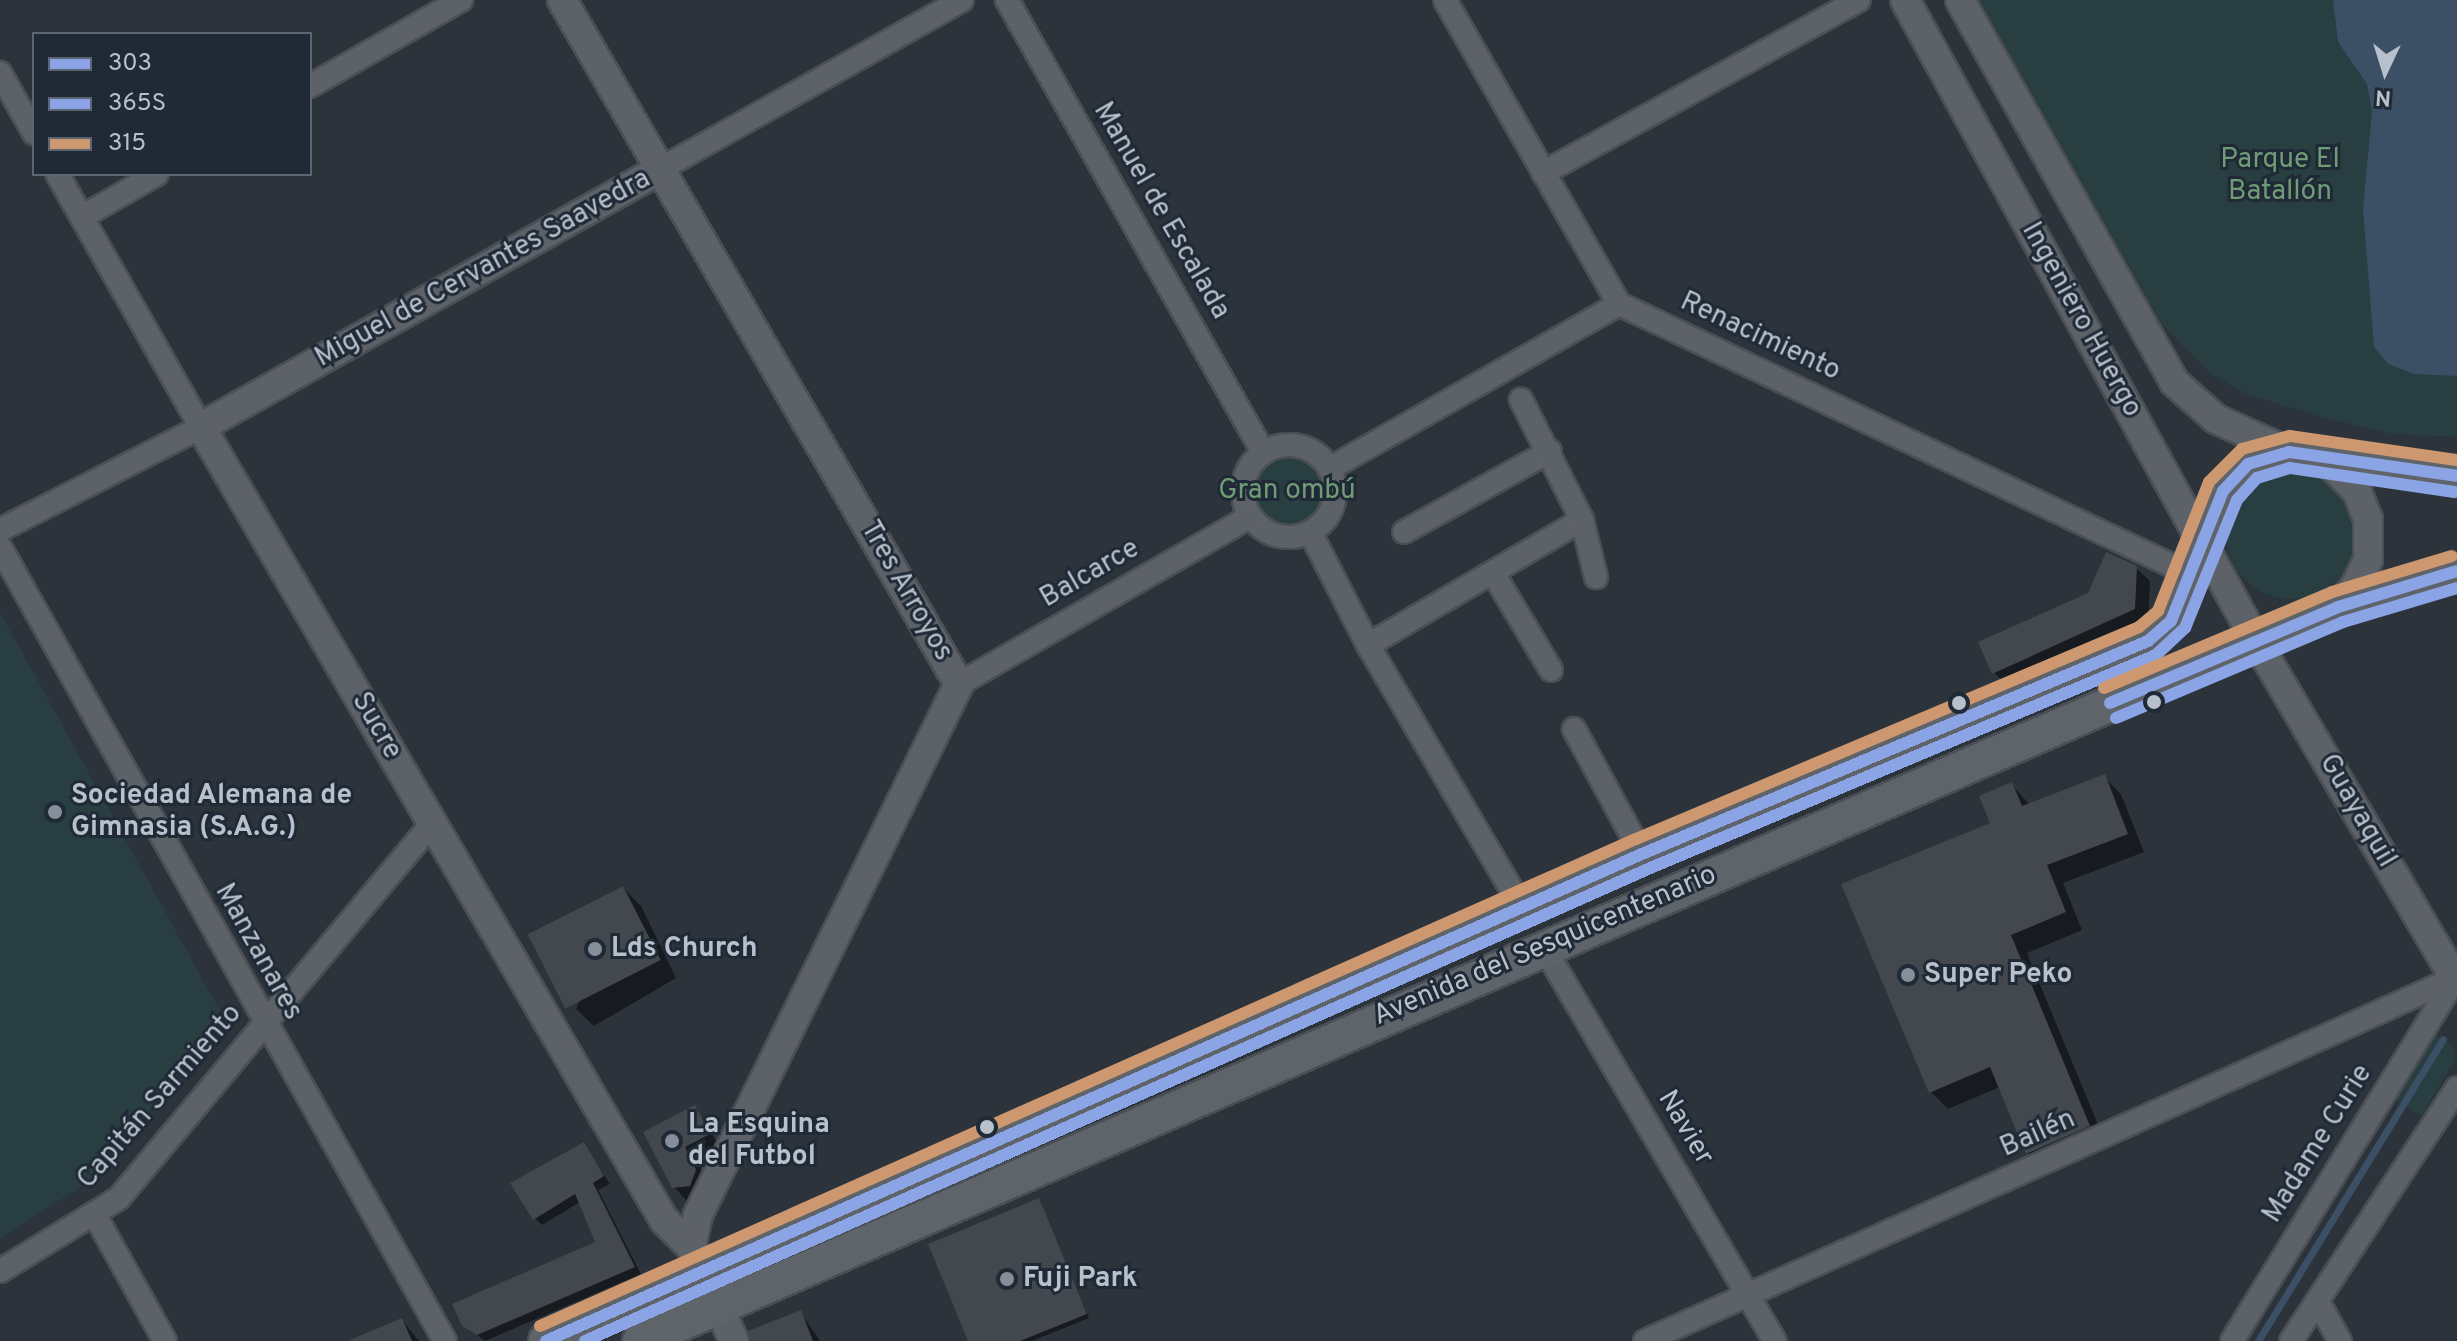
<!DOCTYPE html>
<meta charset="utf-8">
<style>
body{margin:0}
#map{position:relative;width:2457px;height:1341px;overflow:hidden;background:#2c333b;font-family:Overpass,sans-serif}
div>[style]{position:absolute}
.green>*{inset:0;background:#293e41}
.round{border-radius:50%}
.water>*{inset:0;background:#3b4f65}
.shadow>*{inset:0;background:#0007}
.stream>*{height:7px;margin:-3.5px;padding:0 3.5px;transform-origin:3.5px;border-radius:3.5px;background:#3b4f65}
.building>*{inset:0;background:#42484e;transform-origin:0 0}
.roads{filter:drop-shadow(2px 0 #4a4f55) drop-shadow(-2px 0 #4a4f55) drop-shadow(0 2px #4a4f55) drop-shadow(0 -2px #4a4f55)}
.minor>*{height:22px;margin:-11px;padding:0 11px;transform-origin:11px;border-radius:11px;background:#5d6268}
.minor>.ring{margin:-11px;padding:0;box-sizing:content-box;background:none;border:22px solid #5d6268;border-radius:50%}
.tertiary>*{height:28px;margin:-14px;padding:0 14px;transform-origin:14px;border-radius:14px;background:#5d6268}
.primary>*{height:34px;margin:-17px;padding:0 17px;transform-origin:17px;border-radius:17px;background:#5f646a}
.bus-1>*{height:12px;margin:-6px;padding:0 6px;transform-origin:6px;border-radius:6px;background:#8aa4e6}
.bus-2>*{height:12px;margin:-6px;padding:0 6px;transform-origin:6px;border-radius:6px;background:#8aa4e6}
.bus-3>*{height:12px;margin:-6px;padding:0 6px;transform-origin:6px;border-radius:6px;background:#cd976f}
.dots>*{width:22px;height:22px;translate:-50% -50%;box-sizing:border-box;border:4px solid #1f2a36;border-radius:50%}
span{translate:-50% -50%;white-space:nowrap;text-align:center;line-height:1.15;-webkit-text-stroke:6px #1f2a36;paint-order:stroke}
.park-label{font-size:28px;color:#6f9b76}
.street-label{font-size:28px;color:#b7c0cb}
.poi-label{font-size:28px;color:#b7c0cb;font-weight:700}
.left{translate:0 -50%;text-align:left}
.legend{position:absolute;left:32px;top:32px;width:280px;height:144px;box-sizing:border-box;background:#1f2a36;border:2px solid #5c6672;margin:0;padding:10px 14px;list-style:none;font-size:24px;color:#b7c0cb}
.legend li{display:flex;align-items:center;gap:16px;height:40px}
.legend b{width:40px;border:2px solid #5c6672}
.north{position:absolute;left:2345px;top:32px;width:80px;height:80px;-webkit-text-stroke:6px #1f2a36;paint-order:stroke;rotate:184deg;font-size:22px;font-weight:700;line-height:32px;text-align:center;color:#b7c0cb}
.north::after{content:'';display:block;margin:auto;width:28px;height:36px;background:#b7c0cb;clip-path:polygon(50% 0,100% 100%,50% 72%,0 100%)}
</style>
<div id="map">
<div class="green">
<div style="clip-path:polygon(1979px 0,2457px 0,2457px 437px,2392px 434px,2318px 416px,2244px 393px,2210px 373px,2161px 323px)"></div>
<div class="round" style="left:1247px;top:452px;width:80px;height:80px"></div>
<div class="round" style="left:2226px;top:469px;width:130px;height:130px"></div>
<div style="clip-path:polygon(0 612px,220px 1011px,108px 1169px,0 1239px)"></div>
<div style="clip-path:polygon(2437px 1034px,2453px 1047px,2456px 1059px,2421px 1116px,2386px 1093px,2424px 1037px)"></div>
</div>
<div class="water">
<div style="clip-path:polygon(2333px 0,2457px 0,2457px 376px,2414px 374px,2388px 364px,2374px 347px,2363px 209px,2372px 111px,2367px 84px,2338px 42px)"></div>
</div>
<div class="shadow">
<div style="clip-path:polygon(2136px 568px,2150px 581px,2148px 622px,2007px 686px,1994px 672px,2089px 594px)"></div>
<div style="clip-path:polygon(2104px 777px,2121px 794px,2144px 852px,2063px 883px,2082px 930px,2027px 953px,2106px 1144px,2045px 1170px,2027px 1153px,2000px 1087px,1948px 1109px,1931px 1092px,1993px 824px,2012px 785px,2030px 805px)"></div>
<div style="clip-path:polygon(623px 888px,641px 906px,676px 978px,594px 1026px,576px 1009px)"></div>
<div style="clip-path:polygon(694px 1108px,721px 1148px,696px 1160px,709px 1184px,703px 1199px,687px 1201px,674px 1187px)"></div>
<div style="clip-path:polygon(584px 1145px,610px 1184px,598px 1190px,641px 1274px,485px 1341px,464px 1325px,598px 1243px,580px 1202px,542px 1225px,535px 1218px)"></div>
<div style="clip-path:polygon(1038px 1201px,1089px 1318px,1032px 1341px,970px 1341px)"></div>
<div style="clip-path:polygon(801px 1313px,820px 1341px,761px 1341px)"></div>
<div style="clip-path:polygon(402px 1320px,419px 1341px,353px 1341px)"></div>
</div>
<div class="stream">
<div style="left:2258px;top:1341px;width:354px;rotate:-58.5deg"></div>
</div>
<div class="building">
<div style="clip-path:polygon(2106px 552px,2137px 566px,2135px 609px,1992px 674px,1978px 642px,2088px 593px)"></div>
<div style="clip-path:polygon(2105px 774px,2128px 834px,2047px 865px,2066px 912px,2011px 935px,2090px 1126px,2026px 1154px,1990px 1067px,1929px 1093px,1841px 884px,1990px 823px,1979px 796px,2012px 782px,2022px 806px)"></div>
<div style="left:623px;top:886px;width:83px;height:107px;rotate:63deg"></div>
<div style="clip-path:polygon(695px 1105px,710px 1134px,685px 1147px,696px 1170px,690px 1186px,672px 1188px,643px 1132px)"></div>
<div style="clip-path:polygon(584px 1142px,604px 1176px,593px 1183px,635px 1267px,477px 1335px,462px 1326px,452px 1304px,595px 1242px,575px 1194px,533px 1220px,510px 1183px)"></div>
<div style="clip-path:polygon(1039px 1198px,1087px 1314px,1020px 1341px,968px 1341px,928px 1244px)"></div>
<div style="clip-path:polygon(801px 1310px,813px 1341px,751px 1341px,748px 1331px)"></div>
<div style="clip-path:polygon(402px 1318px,412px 1341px,348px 1341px)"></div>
</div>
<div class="roads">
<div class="minor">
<div style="left:1007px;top:0;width:519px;rotate:60.47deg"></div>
<div style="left:1445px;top:0;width:350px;rotate:60.2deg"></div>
<div style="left:1619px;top:304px;width:634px;rotate:25.31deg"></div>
<div style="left:0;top:73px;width:69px;rotate:60.5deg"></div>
<div style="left:310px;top:86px;width:174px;rotate:-29.7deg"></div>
<div style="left:659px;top:170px;width:347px;rotate:-29.3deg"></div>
<div style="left:1543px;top:173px;width:360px;rotate:-28.7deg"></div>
<div style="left:82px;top:217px;width:86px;rotate:-29.8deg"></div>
<div class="ring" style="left:1243px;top:445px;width:70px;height:70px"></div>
<div style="left:1329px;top:469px;width:334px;rotate:-29.6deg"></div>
<div style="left:1582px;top:520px;width:59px;rotate:76.2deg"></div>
<div style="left:0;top:530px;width:226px;rotate:-27.1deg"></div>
<div style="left:201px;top:427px;width:291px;rotate:-119.6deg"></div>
<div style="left:1310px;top:532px;width:127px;rotate:62.8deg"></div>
<div style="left:1368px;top:645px;width:304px;rotate:59.6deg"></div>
<div style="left:1404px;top:532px;width:167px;rotate:-29deg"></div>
<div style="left:0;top:547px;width:910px;rotate:60.73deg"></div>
<div style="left:1493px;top:573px;width:113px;rotate:59.1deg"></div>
<div style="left:1368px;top:645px;width:248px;rotate:-30.3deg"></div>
<div style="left:1582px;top:520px;width:135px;rotate:-116.9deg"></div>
<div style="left:959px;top:684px;width:336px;rotate:-29.9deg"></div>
<div style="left:1574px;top:729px;width:142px;rotate:61.5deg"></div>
<div style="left:1543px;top:946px;width:458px;rotate:59.6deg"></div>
<div style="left:96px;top:1217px;width:142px;rotate:60.9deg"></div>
<div style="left:0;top:1271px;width:140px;rotate:-31.5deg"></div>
<div style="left:119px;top:1198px;width:490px;rotate:-50.1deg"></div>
<div style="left:2318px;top:1302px;width:45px;rotate:60.6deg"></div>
<div style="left:1645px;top:1341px;width:888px;rotate:-24.14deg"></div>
<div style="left:2232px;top:1341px;width:426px;rotate:-58.4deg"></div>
<div style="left:2291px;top:1341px;width:303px;rotate:-56.7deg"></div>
</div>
<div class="tertiary">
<div style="left:562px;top:0;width:791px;rotate:59.87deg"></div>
<div style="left:959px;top:684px;width:592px;rotate:116.18deg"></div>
<div style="left:698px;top:1215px;width:33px;rotate:102deg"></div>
<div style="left:1905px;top:0;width:731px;rotate:61.3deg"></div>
<div style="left:2256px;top:641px;width:396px;rotate:59.5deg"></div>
<div style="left:1960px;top:0;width:438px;rotate:60.7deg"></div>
<div style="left:2174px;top:382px;width:56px;rotate:41.4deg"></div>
<div style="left:2216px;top:419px;width:80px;rotate:24.3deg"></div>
<div style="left:659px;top:170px;width:525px;rotate:150.7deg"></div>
<div style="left:201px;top:427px;width:918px;rotate:59.72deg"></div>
<div style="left:664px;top:1220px;width:38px;rotate:45deg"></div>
<div style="left:691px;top:1247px;width:103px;rotate:65.4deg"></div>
<div style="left:2325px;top:459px;width:45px;rotate:45deg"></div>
<div style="left:2357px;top:491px;width:30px;rotate:69deg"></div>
<div style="left:2368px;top:519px;width:41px;rotate:90deg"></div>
<div style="left:2368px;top:560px;width:28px;rotate:116deg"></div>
<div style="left:2356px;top:585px;width:28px;rotate:129deg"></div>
</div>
<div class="primary">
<div style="left:546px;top:1341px;width:1199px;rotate:-23.96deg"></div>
<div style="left:1642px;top:854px;width:549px;rotate:-22.83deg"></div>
<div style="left:2148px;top:641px;width:30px;rotate:-41deg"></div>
<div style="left:2171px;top:621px;width:140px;rotate:-68.2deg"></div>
<div style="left:2223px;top:491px;width:37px;rotate:-47deg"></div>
<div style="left:2248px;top:464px;width:43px;rotate:-16.3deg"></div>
<div style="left:2289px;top:452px;width:170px;rotate:8.1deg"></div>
<div style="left:640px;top:1341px;width:1761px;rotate:-23.42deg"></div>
<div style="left:2256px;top:641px;width:89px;rotate:-22.5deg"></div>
<div style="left:2338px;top:607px;width:124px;rotate:-16.8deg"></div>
</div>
</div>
<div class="bus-1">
<div style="left:2110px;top:703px;width:247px;rotate:-22.8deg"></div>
<div style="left:2338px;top:607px;width:124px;rotate:-16.8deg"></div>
<div style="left:546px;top:1341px;width:1199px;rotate:-23.96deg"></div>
<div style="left:1642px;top:854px;width:549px;rotate:-22.83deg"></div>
<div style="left:2148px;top:641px;width:30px;rotate:-41deg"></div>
<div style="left:2171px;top:621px;width:140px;rotate:-68.2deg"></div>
<div style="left:2223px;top:491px;width:37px;rotate:-47deg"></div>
<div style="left:2248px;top:464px;width:43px;rotate:-16.3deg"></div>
<div style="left:2289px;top:452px;width:170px;rotate:8.1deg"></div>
</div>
<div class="bus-2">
<div style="left:2116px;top:718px;width:246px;rotate:-22.9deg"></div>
<div style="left:2343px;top:622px;width:119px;rotate:-16.6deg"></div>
<div style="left:585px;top:1341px;width:1163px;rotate:-23.94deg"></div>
<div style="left:1648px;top:869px;width:551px;rotate:-22.84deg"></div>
<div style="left:2156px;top:655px;width:40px;rotate:-43deg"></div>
<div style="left:2185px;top:628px;width:138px;rotate:-67.9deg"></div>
<div style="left:2237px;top:500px;width:30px;rotate:-48deg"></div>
<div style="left:2257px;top:478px;width:34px;rotate:-17deg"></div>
<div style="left:2290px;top:468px;width:167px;rotate:8.3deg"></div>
</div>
<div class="bus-3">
<div style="left:2104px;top:688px;width:247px;rotate:-22.8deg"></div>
<div style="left:2332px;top:592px;width:125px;rotate:-16.7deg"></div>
<div style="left:540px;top:1326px;width:1199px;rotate:-23.96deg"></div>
<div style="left:1636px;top:839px;width:546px;rotate:-22.85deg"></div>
<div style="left:2139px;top:627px;width:25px;rotate:-40deg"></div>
<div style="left:2158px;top:611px;width:139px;rotate:-68.4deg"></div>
<div style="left:2209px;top:482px;width:47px;rotate:-45deg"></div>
<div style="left:2242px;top:449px;width:50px;rotate:-15.2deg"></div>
<div style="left:2290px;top:436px;width:169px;rotate:8.2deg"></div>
</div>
<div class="dots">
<div style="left:2154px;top:702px;background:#b7c0cb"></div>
<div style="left:1959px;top:703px;background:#b7c0cb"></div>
<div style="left:55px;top:812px;background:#868f99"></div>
<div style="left:595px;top:949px;background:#868f99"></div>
<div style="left:1908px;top:975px;background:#868f99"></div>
<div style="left:987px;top:1127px;background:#b7c0cb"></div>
<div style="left:672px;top:1141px;background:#868f99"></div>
<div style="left:1007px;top:1279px;background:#868f99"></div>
</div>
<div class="park-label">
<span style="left:2280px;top:176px">Parque El<br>Batallón</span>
<span style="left:1287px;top:491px">Gran ombú</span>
</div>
<div class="street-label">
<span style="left:1161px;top:211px;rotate:60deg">Manuel de Escalada</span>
<span style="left:483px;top:269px;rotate:-29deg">Miguel de Cervantes Saavedra</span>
<span style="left:2081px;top:320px;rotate:61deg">Ingeniero Huergo</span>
<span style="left:1760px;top:337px;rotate:25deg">Renacimiento</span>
<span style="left:1090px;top:574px;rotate:-30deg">Balcarce</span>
<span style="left:906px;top:591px;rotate:60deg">Tres Arroyos</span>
<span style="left:376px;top:726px;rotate:60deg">Sucre</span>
<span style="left:2357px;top:811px;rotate:60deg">Guayaquil</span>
<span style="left:1545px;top:946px;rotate:-23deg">Avenida del Sesquicentenario</span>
<span style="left:258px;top:952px;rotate:61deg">Manzanares</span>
<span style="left:160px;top:1097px;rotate:-49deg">Capitán Sarmiento</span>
<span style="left:1685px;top:1128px;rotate:59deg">Navier</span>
<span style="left:2038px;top:1134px;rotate:-24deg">Bailén</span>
<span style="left:2318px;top:1144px;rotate:-58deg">Madame Curie</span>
</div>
<div class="poi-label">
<span class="left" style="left:71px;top:812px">Sociedad Alemana de<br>Gimnasia (S.A.G.)</span>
<span class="left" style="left:611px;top:949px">Lds Church</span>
<span class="left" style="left:1924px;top:975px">Super Peko</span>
<span class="left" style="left:688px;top:1141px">La Esquina<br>del Futbol</span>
<span class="left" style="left:1023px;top:1279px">Fuji Park</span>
</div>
<ul class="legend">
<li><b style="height:10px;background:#8aa4e6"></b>303</li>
<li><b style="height:10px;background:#8aa4e6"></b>365S</li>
<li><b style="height:10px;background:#cd976f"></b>315</li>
</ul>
<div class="north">N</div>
</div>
